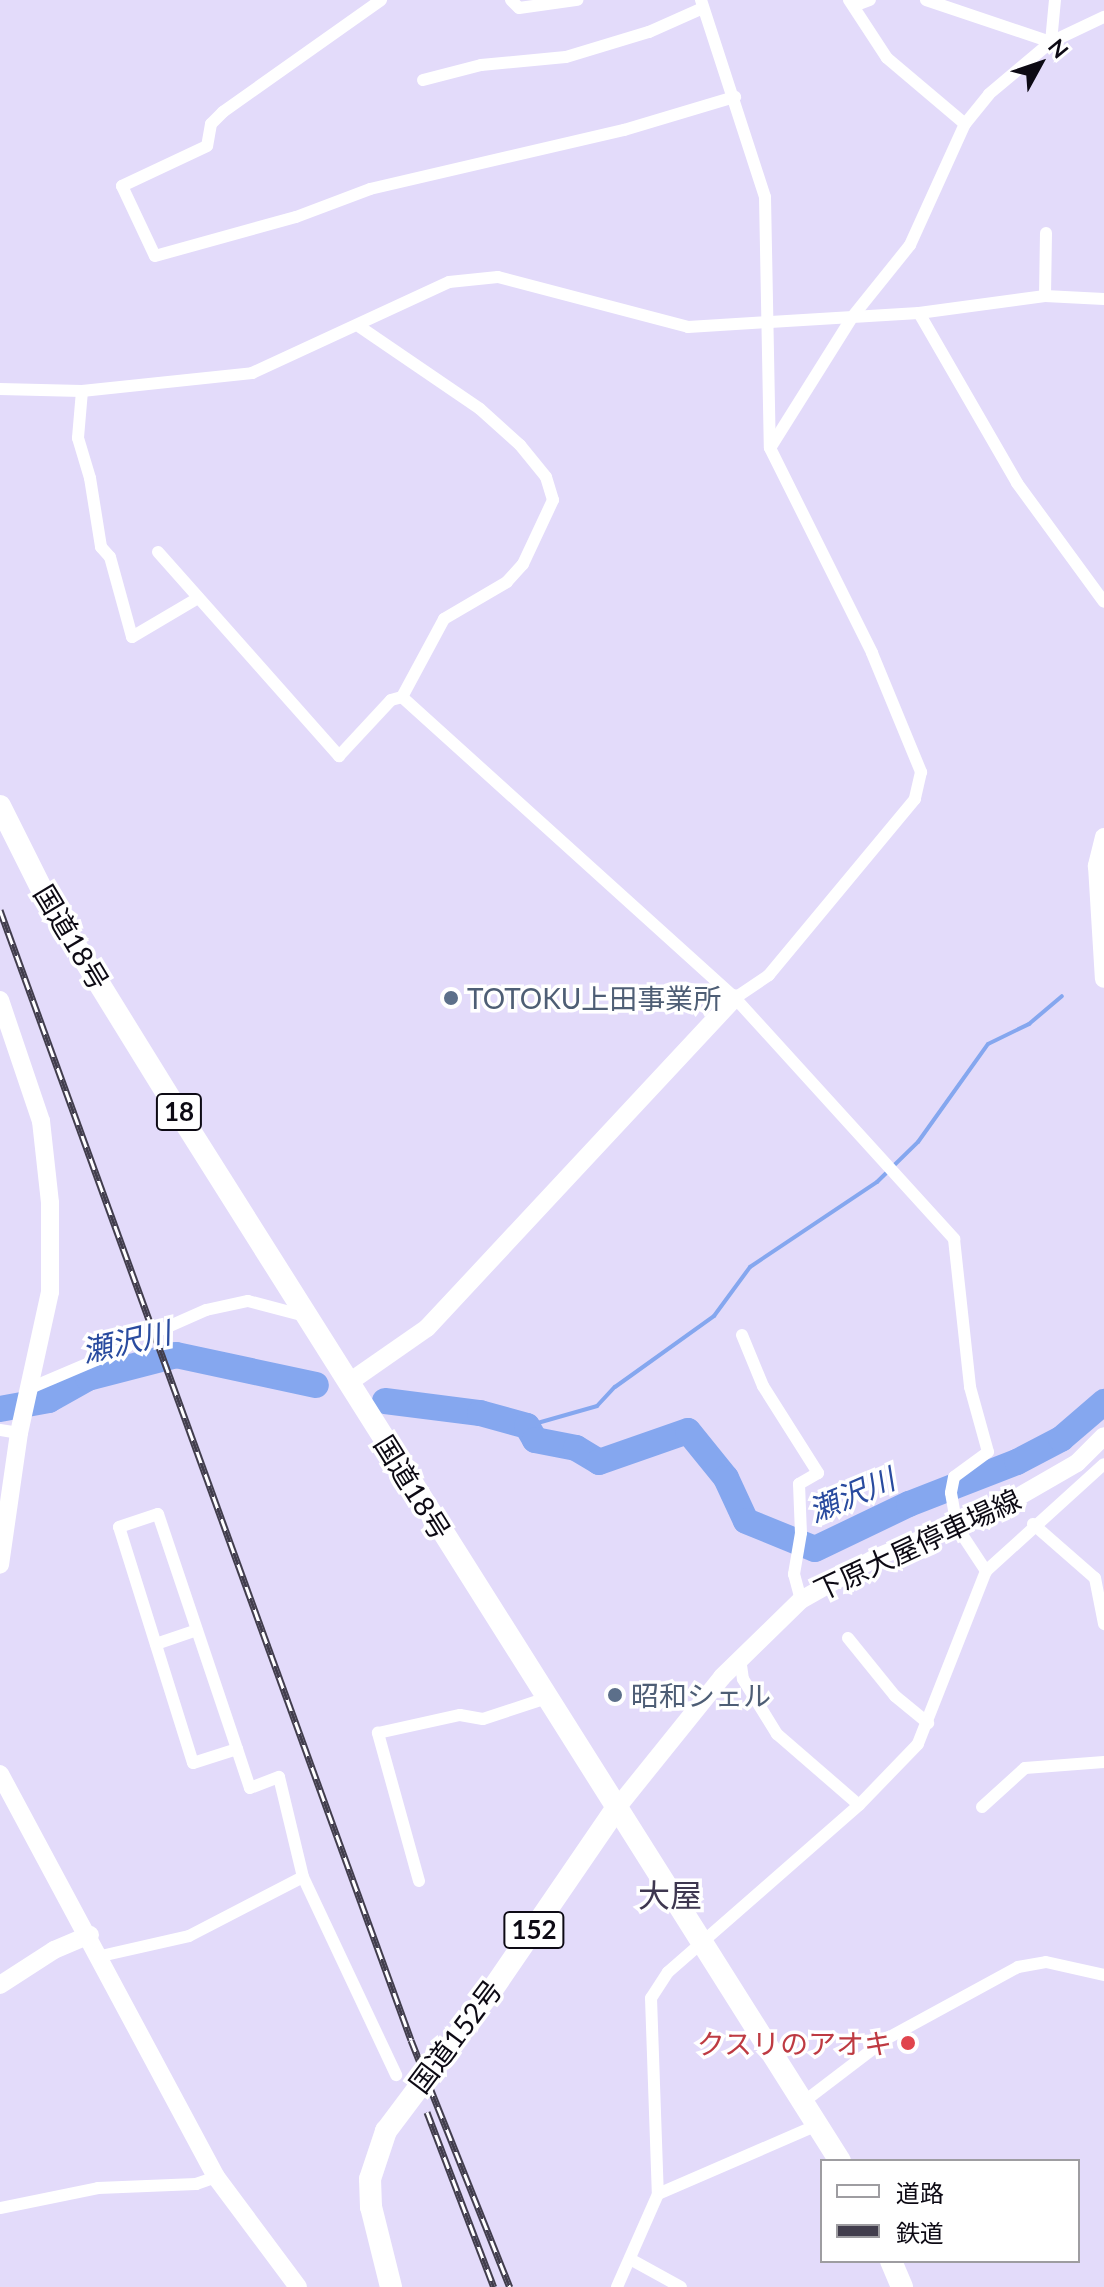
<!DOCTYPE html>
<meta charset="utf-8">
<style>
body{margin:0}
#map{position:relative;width:1104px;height:2287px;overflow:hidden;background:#e3dbfa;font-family:Lato,"Noto Sans JP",sans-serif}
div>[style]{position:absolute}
.stream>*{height:4px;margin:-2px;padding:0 2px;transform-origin:2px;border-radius:2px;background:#85a7ef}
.river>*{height:26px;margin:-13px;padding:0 13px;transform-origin:13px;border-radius:13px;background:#85a7ef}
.street>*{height:12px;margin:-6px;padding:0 6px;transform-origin:6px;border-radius:6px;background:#fff}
.secondary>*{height:18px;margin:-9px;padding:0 9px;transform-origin:9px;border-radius:9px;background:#fff}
.highway>*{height:22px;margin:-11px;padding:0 11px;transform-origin:11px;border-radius:11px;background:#fff}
.rail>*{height:7px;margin-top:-3.5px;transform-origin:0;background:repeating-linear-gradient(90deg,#fff 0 12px,#423e4d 0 24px);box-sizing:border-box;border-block:2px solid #423e4d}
.dots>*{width:22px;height:22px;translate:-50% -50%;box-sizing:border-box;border:4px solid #fff;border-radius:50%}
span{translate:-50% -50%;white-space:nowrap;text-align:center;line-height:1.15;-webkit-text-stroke:7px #fff;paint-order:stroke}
.shield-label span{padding:2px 6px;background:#fff;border:2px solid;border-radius:6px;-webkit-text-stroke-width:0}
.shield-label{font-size:26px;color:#0d0a14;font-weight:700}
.street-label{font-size:28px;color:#0d0a14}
.service-label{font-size:28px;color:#4e5e75}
.left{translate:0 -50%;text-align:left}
.health-label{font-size:28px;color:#be3a42}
.right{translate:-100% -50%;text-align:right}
.water-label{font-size:30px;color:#294b9f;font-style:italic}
.quarter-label{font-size:32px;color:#3e3750}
.legend{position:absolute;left:820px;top:2159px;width:260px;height:104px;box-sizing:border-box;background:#fff;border:2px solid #9e9da1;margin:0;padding:10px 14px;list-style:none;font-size:24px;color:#0d0a14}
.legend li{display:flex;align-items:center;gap:16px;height:40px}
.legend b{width:40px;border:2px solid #9e9da1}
.north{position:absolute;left:1000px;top:24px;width:80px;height:80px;-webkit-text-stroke:6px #fff;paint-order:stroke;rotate:50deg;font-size:22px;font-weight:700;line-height:32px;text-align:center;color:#0d0a14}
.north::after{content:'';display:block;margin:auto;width:28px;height:36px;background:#0d0a14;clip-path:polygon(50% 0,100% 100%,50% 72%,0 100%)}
</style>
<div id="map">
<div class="stream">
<div style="left:527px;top:1426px;width:73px;rotate:-15.9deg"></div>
<div style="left:597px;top:1406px;width:26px;rotate:-47deg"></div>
<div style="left:615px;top:1387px;width:122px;rotate:-35.6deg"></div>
<div style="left:714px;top:1316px;width:61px;rotate:-53.7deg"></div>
<div style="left:750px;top:1267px;width:153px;rotate:-33.8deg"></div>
<div style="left:877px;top:1182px;width:57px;rotate:-44.3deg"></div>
<div style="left:918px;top:1142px;width:120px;rotate:-54.5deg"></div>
<div style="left:988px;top:1044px;width:46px;rotate:-26deg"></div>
<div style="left:1029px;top:1024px;width:43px;rotate:-40.3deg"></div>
</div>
<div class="river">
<div style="left:385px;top:1401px;width:96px;rotate:7.2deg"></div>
<div style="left:480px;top:1413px;width:49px;rotate:15.5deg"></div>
<div style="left:527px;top:1426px;width:16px;rotate:60deg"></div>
<div style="left:535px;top:1440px;width:42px;rotate:11deg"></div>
<div style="left:576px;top:1448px;width:27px;rotate:31deg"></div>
<div style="left:599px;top:1462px;width:94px;rotate:-19.2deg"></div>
<div style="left:688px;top:1431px;width:60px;rotate:51deg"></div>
<div style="left:726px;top:1478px;width:47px;rotate:65.1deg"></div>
<div style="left:746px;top:1521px;width:74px;rotate:22.1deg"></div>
<div style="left:815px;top:1549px;width:104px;rotate:-25.6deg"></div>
<div style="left:909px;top:1504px;width:116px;rotate:-21.3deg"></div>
<div style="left:1017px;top:1462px;width:50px;rotate:-27.6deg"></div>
<div style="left:1061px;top:1439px;width:57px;rotate:-40.7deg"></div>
<div style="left:0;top:1409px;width:50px;rotate:-10.4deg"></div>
<div style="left:49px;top:1400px;width:45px;rotate:-29.4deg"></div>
<div style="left:88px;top:1378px;width:91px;rotate:-14.6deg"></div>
<div style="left:176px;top:1355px;width:143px;rotate:12.1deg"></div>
</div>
<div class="street">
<div style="left:381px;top:0;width:194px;rotate:144.7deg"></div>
<div style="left:223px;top:112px;width:17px;rotate:135deg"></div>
<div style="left:211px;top:124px;width:22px;rotate:100deg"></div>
<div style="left:207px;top:146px;width:94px;rotate:154.8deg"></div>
<div style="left:122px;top:186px;width:77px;rotate:64.8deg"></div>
<div style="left:155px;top:256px;width:146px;rotate:-15.5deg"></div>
<div style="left:296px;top:217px;width:79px;rotate:-20.7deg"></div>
<div style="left:370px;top:189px;width:261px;rotate:-13.1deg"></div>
<div style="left:624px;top:130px;width:116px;rotate:-16.6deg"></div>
<div style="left:511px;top:0;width:11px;rotate:45deg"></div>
<div style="left:519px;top:8px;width:59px;rotate:-7.9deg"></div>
<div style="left:701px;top:0;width:207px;rotate:72deg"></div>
<div style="left:765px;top:197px;width:251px;rotate:88.9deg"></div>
<div style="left:770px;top:448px;width:229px;rotate:63.5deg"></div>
<div style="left:872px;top:653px;width:129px;rotate:67.6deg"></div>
<div style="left:921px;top:772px;width:28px;rotate:103deg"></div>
<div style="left:915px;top:799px;width:229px;rotate:129.7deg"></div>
<div style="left:769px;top:975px;width:41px;rotate:145.9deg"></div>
<div style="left:849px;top:0;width:69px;rotate:56.8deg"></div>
<div style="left:887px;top:58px;width:102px;rotate:40.2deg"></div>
<div style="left:926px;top:0;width:132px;rotate:18.6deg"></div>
<div style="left:854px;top:6px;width:17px;rotate:-21deg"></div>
<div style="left:1051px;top:42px;width:42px;rotate:-84.6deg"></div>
<div style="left:423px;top:80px;width:60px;rotate:-14.5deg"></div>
<div style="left:481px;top:65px;width:85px;rotate:-5.4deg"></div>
<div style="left:566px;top:57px;width:87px;rotate:-16.8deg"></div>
<div style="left:649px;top:32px;width:59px;rotate:-24deg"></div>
<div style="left:1045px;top:296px;width:63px;rotate:-89.1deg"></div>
<div style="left:919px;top:313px;width:196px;rotate:60deg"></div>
<div style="left:1017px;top:483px;width:147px;rotate:53.8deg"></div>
<div style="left:360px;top:327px;width:145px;rotate:34.3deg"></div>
<div style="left:480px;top:409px;width:54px;rotate:42deg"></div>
<div style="left:520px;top:445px;width:41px;rotate:50.9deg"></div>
<div style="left:546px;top:477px;width:24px;rotate:73deg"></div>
<div style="left:553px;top:500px;width:71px;rotate:115.1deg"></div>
<div style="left:523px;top:564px;width:24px;rotate:132deg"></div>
<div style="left:507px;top:582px;width:73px;rotate:149.6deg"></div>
<div style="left:444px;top:619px;width:89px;rotate:118.3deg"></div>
<div style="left:402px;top:697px;width:449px;rotate:42.1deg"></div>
<div style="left:735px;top:998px;width:326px;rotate:47.7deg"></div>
<div style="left:954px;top:1239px;width:149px;rotate:83.8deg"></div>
<div style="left:970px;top:1387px;width:67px;rotate:74.5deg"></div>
<div style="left:988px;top:1452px;width:42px;rotate:143.7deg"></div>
<div style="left:954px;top:1477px;width:16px;rotate:101deg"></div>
<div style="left:951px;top:1493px;width:35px;rotate:80deg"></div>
<div style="left:957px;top:1527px;width:53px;rotate:56.6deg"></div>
<div style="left:986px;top:1571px;width:186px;rotate:111.5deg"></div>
<div style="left:918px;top:1744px;width:85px;rotate:134deg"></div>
<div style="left:859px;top:1805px;width:254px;rotate:138.8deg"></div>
<div style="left:668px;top:1972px;width:31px;rotate:123deg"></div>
<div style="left:651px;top:1998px;width:196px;rotate:88deg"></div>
<div style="left:0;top:389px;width:82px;rotate:1.4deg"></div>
<div style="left:82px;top:391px;width:171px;rotate:-6deg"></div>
<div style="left:252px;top:373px;width:217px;rotate:-24.8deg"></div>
<div style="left:449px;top:282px;width:49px;rotate:-5.8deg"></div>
<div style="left:498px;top:277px;width:196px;rotate:14.7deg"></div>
<div style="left:688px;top:327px;width:231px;rotate:-3.5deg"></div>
<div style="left:919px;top:313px;width:127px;rotate:-7.7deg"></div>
<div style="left:1045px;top:296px;width:59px;rotate:2.9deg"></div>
<div style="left:82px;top:391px;width:47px;rotate:94.9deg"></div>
<div style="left:78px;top:438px;width:42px;rotate:73.3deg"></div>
<div style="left:90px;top:478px;width:70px;rotate:80.9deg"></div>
<div style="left:101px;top:547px;width:13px;rotate:48deg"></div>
<div style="left:110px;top:557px;width:83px;rotate:74.6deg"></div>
<div style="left:132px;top:637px;width:77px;rotate:-30.6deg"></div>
<div style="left:772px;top:445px;width:152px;rotate:-57.9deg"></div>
<div style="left:853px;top:316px;width:91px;rotate:-51.2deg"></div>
<div style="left:910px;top:245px;width:133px;rotate:-65.6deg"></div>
<div style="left:965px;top:124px;width:38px;rotate:-51deg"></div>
<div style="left:989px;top:94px;width:81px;rotate:-40deg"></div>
<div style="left:1051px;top:42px;width:59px;rotate:-25.3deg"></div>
<div style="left:158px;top:552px;width:273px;rotate:48.4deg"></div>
<div style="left:339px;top:756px;width:76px;rotate:-47.1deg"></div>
<div style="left:391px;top:700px;width:11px;rotate:-15deg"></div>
<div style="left:163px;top:1329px;width:47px;rotate:-23.8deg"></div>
<div style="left:206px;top:1310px;width:43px;rotate:-12.1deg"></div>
<div style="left:248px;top:1301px;width:59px;rotate:14.7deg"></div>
<div style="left:742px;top:1335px;width:55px;rotate:67.6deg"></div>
<div style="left:763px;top:1386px;width:103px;rotate:57.7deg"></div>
<div style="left:818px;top:1473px;width:22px;rotate:150deg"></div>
<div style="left:799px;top:1484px;width:49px;rotate:87.7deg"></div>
<div style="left:801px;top:1533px;width:42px;rotate:99.7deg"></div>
<div style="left:794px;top:1574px;width:27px;rotate:75deg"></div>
<div style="left:28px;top:1389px;width:108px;rotate:-23deg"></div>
<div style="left:0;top:1430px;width:19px;rotate:9deg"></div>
<div style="left:158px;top:1514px;width:248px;rotate:71.4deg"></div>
<div style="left:237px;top:1749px;width:46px;rotate:162.3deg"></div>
<div style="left:193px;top:1763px;width:247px;rotate:-107.4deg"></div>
<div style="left:119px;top:1527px;width:41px;rotate:-18.4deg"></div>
<div style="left:1033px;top:1524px;width:82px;rotate:41.1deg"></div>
<div style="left:1095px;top:1578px;width:47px;rotate:78.9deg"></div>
<div style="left:986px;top:1571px;width:159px;rotate:-42.2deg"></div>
<div style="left:848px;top:1638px;width:75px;rotate:51deg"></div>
<div style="left:895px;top:1696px;width:43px;rotate:39.3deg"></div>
<div style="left:156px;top:1644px;width:43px;rotate:-18.9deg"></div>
<div style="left:740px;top:1658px;width:21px;rotate:82deg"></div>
<div style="left:743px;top:1679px;width:65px;rotate:58.3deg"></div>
<div style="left:777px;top:1734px;width:108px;rotate:40.9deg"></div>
<div style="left:237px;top:1749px;width:41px;rotate:71.6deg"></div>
<div style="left:250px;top:1788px;width:31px;rotate:-21deg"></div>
<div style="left:279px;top:1777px;width:103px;rotate:76.5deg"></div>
<div style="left:303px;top:1877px;width:219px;rotate:64.8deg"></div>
<div style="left:982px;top:1807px;width:58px;rotate:-42.2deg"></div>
<div style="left:1025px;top:1768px;width:79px;rotate:-4.3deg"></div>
<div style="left:419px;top:1881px;width:154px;rotate:-105.5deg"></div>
<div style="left:378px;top:1733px;width:84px;rotate:-12.4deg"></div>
<div style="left:460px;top:1715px;width:23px;rotate:10deg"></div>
<div style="left:483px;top:1719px;width:67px;rotate:-18.2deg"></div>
<div style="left:101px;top:1956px;width:90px;rotate:-12.8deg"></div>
<div style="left:189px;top:1936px;width:128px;rotate:-27.4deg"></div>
<div style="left:806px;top:2100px;width:101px;rotate:-37.3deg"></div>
<div style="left:886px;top:2039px;width:150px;rotate:-28.6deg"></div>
<div style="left:1018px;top:1967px;width:28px;rotate:-10deg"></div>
<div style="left:1046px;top:1962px;width:59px;rotate:12.6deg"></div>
<div style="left:0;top:2208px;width:100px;rotate:-11.5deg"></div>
<div style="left:98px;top:2188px;width:98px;rotate:-2.3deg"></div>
<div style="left:196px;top:2184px;width:21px;rotate:-19deg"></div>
<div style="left:630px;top:2259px;width:58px;rotate:28.8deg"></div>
<div style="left:617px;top:2287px;width:102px;rotate:-66.2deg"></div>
<div style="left:658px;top:2194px;width:176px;rotate:-23.4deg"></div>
</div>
<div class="secondary">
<div style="left:1104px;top:837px;width:30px;rotate:104deg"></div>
<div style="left:1097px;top:866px;width:113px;rotate:86.5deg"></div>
<div style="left:0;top:1000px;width:128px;rotate:71.3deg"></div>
<div style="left:41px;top:1121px;width:82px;rotate:83.7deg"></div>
<div style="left:50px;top:1203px;width:89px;rotate:90deg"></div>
<div style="left:50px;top:1292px;width:144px;rotate:102.4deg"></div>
<div style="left:19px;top:1433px;width:133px;rotate:98.2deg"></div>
<div style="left:348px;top:1383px;width:96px;rotate:-34.8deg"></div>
<div style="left:427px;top:1328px;width:451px;rotate:-47deg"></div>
<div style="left:0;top:1774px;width:457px;rotate:61.8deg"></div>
<div style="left:216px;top:2177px;width:137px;rotate:53.3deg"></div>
<div style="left:616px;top:1809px;width:169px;rotate:-51.2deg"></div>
<div style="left:722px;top:1677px;width:110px;rotate:-44.3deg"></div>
<div style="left:801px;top:1600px;width:87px;rotate:-29.5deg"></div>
<div style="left:877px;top:1557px;width:131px;rotate:-21.9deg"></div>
<div style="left:999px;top:1508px;width:90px;rotate:-30deg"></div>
<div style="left:1077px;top:1463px;width:38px;rotate:-45deg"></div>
<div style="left:0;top:1985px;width:64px;rotate:-32.9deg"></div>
<div style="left:54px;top:1950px;width:39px;rotate:-23deg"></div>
</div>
<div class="highway">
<div style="left:0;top:806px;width:101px;rotate:63.4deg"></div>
<div style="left:45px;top:896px;width:242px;rotate:58.3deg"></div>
<div style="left:172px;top:1102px;width:1252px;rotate:57.76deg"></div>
<div style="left:891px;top:2261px;width:28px;rotate:67deg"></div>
<div style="left:391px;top:2287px;width:82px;rotate:-104deg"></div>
<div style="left:371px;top:2207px;width:28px;rotate:-92deg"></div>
<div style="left:370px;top:2179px;width:51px;rotate:-71.6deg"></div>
<div style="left:386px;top:2131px;width:176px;rotate:-53.1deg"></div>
<div style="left:492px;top:1990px;width:219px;rotate:-55.6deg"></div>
</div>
<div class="rail">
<div style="left:0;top:910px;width:1202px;rotate:70.01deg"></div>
<div style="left:411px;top:2040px;width:266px;rotate:68.2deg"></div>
<div style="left:427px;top:2112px;width:187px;rotate:69.1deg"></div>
</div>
<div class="dots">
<div style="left:451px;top:998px;background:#5c6f8a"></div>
<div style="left:615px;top:1695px;background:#5c6f8a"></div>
<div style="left:908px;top:2043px;background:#e0444e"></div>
</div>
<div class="shield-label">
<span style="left:179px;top:1112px">18</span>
<span style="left:534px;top:1930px">152</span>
</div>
<div class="street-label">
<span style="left:72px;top:937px;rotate:59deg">国道18号</span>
<span style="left:413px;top:1487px;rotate:58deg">国道18号</span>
<span style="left:917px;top:1544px;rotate:-25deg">下原大屋停車場線</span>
<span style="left:455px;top:2036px;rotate:-53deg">国道152号</span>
</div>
<div class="service-label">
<span class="left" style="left:467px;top:998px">TOTOKU上田事業所</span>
<span class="left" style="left:631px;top:1695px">昭和シェル</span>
</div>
<div class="health-label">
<span class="right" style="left:892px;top:2043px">クスリのアオキ</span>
</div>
<div class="water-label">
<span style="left:126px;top:1341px;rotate:-13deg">瀬沢川</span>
<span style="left:851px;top:1494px;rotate:-23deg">瀬沢川</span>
</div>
<div class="quarter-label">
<span style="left:670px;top:1895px">大屋</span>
</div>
<ul class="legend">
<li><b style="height:10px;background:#fff"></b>道路</li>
<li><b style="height:10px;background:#423e4d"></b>鉄道</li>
</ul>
<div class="north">N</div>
</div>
